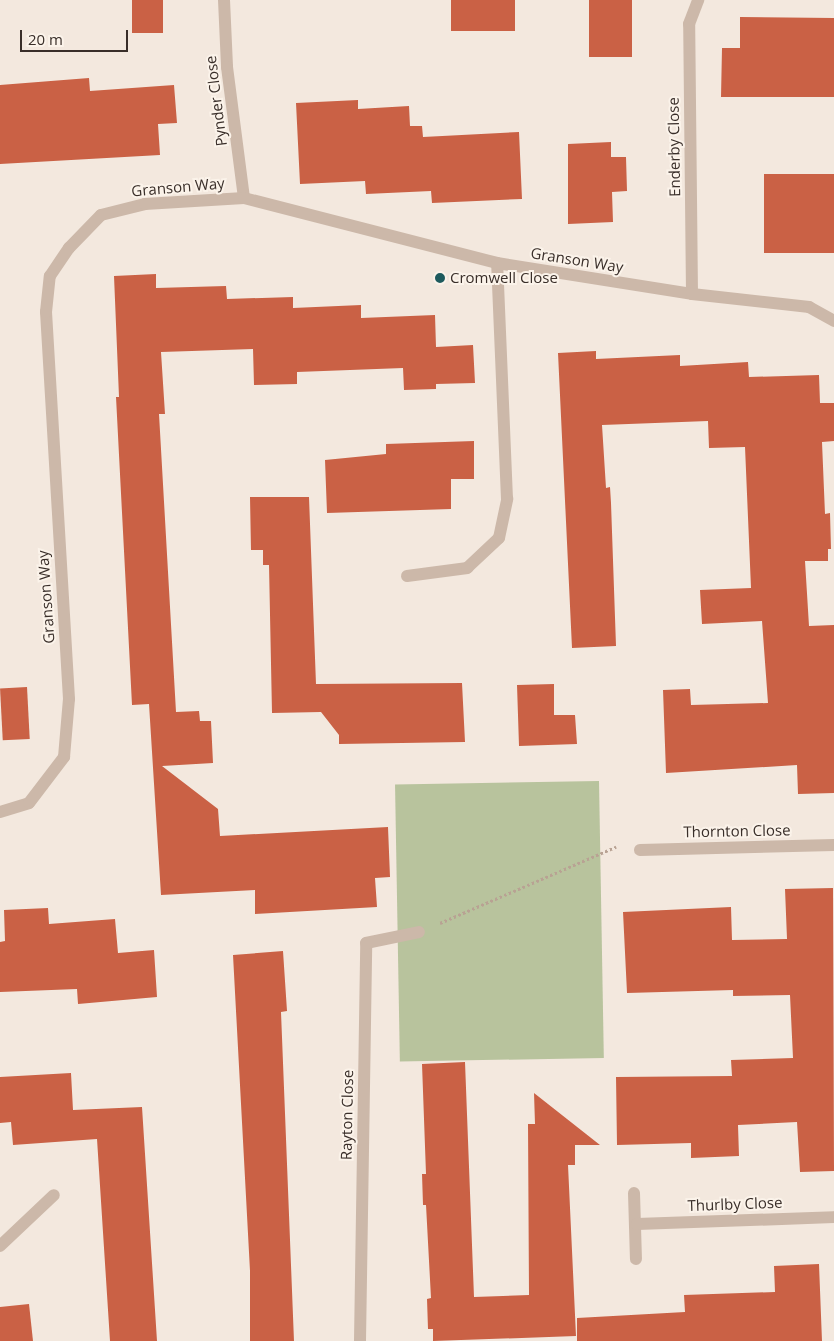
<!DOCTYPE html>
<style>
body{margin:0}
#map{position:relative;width:834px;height:1341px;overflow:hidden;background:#f3e8de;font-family:"Open Sans",sans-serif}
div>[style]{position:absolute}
.green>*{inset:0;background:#b8c39d;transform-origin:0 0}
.building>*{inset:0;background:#ca6145;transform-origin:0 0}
.path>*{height:3px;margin-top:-1.5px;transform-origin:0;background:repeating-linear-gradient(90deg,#b8a293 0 2.5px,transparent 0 5px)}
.minor>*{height:12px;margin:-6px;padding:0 6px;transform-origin:6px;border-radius:6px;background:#ccb8a9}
.dots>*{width:14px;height:14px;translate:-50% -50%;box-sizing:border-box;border:2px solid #fbf3ea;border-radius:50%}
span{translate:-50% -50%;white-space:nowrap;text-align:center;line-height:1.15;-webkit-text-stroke:4px #fbf3ea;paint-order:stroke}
.street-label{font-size:15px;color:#392e29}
.poi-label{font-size:15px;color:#392e29}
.left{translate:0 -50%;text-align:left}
.scale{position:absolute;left:20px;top:30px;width:108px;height:22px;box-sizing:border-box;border:2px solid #392e29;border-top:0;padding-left:6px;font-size:15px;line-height:18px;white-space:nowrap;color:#392e29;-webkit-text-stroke:4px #fbf3ea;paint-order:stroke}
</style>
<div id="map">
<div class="green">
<div style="left:599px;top:781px;width:277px;height:204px;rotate:89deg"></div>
</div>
<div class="building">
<div style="left:132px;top:0;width:31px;height:33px"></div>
<div style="left:451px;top:0;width:64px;height:31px"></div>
<div style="left:589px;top:0;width:43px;height:57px"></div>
<div style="clip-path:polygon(740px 17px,834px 18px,834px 97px,721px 97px,722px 48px,740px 48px)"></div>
<div style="clip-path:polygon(89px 78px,90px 91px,174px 85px,177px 123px,158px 124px,160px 155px,0 164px,0 85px)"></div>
<div style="clip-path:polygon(358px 100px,358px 109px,409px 106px,410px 126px,422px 126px,423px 137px,519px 132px,522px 199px,432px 203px,431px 191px,366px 194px,365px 181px,300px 184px,296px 103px)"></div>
<div style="clip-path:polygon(611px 142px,611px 157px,626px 157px,627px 191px,612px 192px,613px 222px,568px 224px,568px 144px)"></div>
<div style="left:834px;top:174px;width:79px;height:70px;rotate:90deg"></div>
<div style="clip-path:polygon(156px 274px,156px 288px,226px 286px,227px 299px,293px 297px,293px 308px,361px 305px,361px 318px,435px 315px,436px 347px,473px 345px,475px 383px,436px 384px,436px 389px,404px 390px,403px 368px,297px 372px,297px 384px,254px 385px,253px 349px,161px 352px,165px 414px,159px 414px,176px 712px,199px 711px,200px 721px,211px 721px,213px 763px,162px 766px,218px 809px,220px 836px,388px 827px,390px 877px,375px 878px,377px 907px,255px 914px,255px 890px,161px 895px,149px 704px,132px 705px,116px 397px,119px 397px,114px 276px)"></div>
<div style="clip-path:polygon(596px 351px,596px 359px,680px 355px,680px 366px,748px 362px,749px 377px,819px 375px,820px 403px,834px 403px,834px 441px,822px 442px,825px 514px,830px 513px,831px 549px,828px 549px,828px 561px,805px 561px,809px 626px,834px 625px,834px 793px,798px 794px,797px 765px,666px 773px,663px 690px,690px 689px,691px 705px,768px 703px,762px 621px,702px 624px,700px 590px,751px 588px,745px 447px,709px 448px,708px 421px,602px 425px,606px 488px,610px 487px,611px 503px,616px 646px,572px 648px,558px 353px)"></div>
<div style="clip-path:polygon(474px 441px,474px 479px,451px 479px,451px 509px,327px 513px,325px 460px,386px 454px,386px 444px)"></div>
<div style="clip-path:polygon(250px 497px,309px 497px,316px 684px,462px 683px,465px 742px,339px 744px,339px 735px,321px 712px,272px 713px,269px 565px,263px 565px,263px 550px,251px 550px)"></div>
<div style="clip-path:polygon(554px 684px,554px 715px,575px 715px,577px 744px,519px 746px,517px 685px)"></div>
<div style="left:27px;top:687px;width:52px;height:27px;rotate:87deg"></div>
<div style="clip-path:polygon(833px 888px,834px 1171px,800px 1172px,797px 1122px,738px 1125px,739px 1156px,691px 1158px,691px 1143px,617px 1145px,616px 1077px,732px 1076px,731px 1060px,793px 1058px,790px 995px,733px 996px,733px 990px,627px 993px,623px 912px,731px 907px,732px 940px,787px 939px,785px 889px)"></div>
<div style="clip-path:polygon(48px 908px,49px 924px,115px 919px,118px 953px,154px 950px,157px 997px,78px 1004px,77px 989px,0 992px,0 942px,5px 941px,4px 910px)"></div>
<div style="clip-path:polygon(283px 951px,287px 1011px,281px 1012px,294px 1341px,250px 1341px,250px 1271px,233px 955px)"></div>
<div style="clip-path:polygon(465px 1062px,474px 1297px,529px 1295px,528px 1124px,535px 1124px,534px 1093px,600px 1145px,575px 1145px,575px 1165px,568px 1165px,576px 1336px,433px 1341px,433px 1329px,428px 1329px,427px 1299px,431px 1298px,426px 1205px,423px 1205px,422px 1174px,426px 1174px,422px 1064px)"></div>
<div style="clip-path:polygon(71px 1073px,73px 1110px,142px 1107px,157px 1341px,110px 1341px,97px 1139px,13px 1145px,11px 1122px,0 1123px,0 1077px)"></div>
<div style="clip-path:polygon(819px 1264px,822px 1341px,577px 1341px,577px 1318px,685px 1312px,684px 1295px,775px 1292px,774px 1266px)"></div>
<div style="clip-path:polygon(29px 1304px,33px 1341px,0 1341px,0 1307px)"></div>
</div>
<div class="path">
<div style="left:440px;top:923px;width:192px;rotate:-23.4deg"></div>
</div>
<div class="minor">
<div style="left:224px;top:0;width:67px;rotate:87.4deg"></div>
<div style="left:227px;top:67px;width:132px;rotate:82.6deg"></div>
<div style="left:692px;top:294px;width:270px;rotate:-90.6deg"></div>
<div style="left:689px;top:24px;width:26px;rotate:-69deg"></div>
<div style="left:407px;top:576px;width:61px;rotate:-7.6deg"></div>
<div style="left:467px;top:568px;width:44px;rotate:-43.2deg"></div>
<div style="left:499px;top:538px;width:40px;rotate:-78deg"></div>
<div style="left:507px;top:499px;width:236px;rotate:-92.4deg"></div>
<div style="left:0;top:812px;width:30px;rotate:-17deg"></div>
<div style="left:29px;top:803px;width:58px;rotate:-52.7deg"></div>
<div style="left:64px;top:757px;width:58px;rotate:-85.1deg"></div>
<div style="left:69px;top:699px;width:388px;rotate:-93.4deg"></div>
<div style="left:46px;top:312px;width:36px;rotate:-84deg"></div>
<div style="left:50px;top:276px;width:34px;rotate:-56deg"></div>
<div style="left:69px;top:248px;width:46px;rotate:-45.9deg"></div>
<div style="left:101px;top:215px;width:45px;rotate:-14deg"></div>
<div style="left:145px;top:204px;width:99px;rotate:-3.5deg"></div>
<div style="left:244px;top:198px;width:261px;rotate:14.4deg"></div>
<div style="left:497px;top:263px;width:197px;rotate:9deg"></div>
<div style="left:692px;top:294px;width:118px;rotate:6.3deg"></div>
<div style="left:809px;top:307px;width:29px;rotate:29deg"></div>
<div style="left:640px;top:850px;width:194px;rotate:-1.5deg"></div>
<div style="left:634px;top:1193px;width:66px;rotate:88.3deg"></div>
<div style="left:637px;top:1224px;width:197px;rotate:-2deg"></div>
<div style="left:0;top:1246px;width:74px;rotate:-43.4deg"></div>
<div style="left:360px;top:1341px;width:398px;rotate:-89.1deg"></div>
<div style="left:366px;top:943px;width:54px;rotate:-11.7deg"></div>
</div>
<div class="dots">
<div style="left:440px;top:278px;background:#1d5a5d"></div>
</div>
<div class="street-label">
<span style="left:216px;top:101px;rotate:-97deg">Pynder Close</span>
<span style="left:674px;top:147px;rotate:-91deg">Enderby Close</span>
<span style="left:178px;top:187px;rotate:-5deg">Granson Way</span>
<span style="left:577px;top:260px;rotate:9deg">Granson Way</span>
<span style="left:46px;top:597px;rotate:-94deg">Granson Way</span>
<span style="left:737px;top:831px;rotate:-1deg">Thornton Close</span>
<span style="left:347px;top:1115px;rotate:-89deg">Rayton Close</span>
<span style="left:735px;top:1204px;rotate:-2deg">Thurlby Close</span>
</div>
<div class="poi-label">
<span class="left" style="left:450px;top:278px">Cromwell Close</span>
</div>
<div class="scale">20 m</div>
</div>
